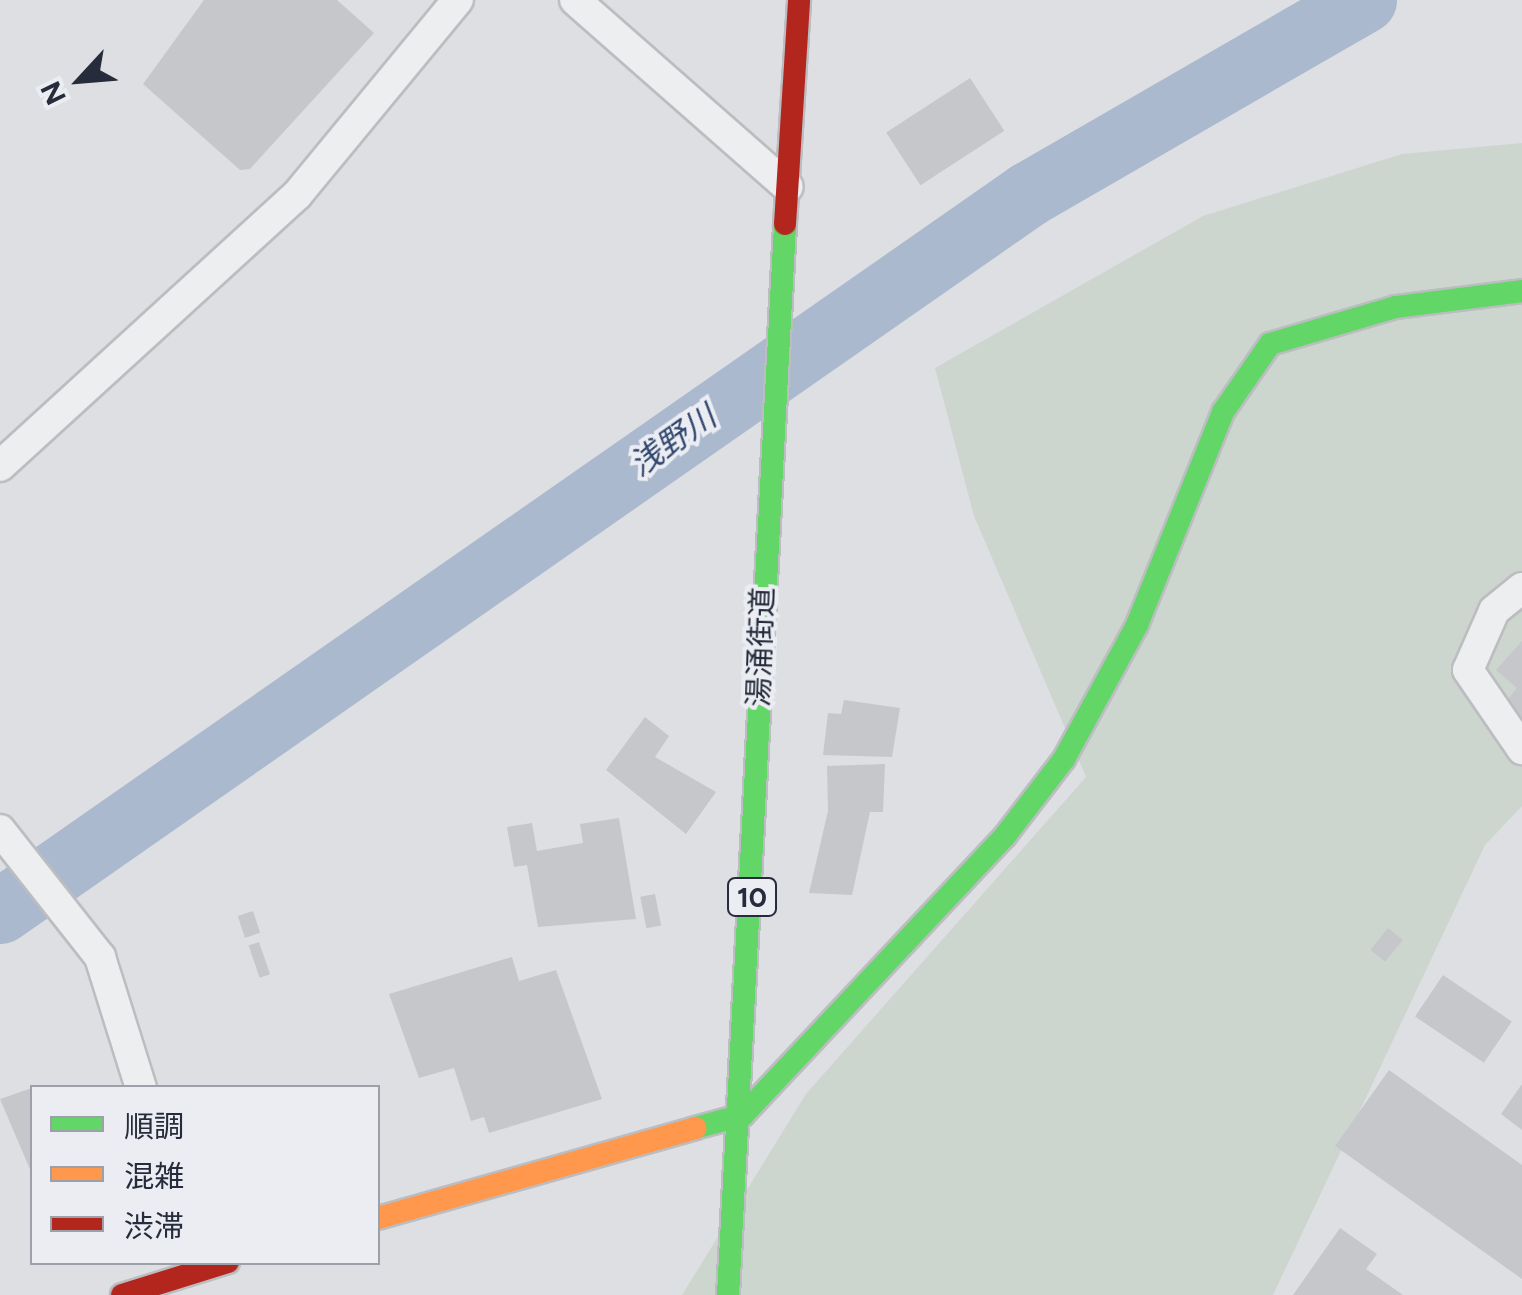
<!DOCTYPE html>
<meta charset="utf-8">
<style>
body{margin:0}
#map{position:relative;width:1522px;height:1295px;overflow:hidden;background:#dddfe3;font-family:Figtree,"Noto Sans JP",sans-serif}
div>[style]{position:absolute}
.green>*{inset:0;background:#cdd6ce}
.river>*{height:65px;margin:-32.5px;padding:0 32.5px;transform-origin:32.5px;border-radius:32.5px;background:#abb9ce}
.building>*{inset:0;background:#c6c7cb;transform-origin:0 0}
.roads{filter:drop-shadow(2px 0 #bcbdc1) drop-shadow(-2px 0 #bcbdc1) drop-shadow(0 2px #bcbdc1) drop-shadow(0 -2px #bcbdc1)}
.street>*{height:30px;margin:-15px;padding:0 15px;transform-origin:15px;border-radius:15px;background:#edeef0}
.fast>*{height:22px;margin:-11px;padding:0 11px;transform-origin:11px;border-radius:11px;background:#63d668}
.slow>*{height:22px;margin:-11px;padding:0 11px;transform-origin:11px;border-radius:11px;background:#ff974d}
.jam>*{height:22px;margin:-11px;padding:0 11px;transform-origin:11px;border-radius:11px;background:#b3261e}
span{translate:-50% -50%;white-space:nowrap;text-align:center;line-height:1.15;-webkit-text-stroke:8px #ebedf3;paint-order:stroke}
.shield-label span{padding:2px 8px;background:#ebedf3;border:2px solid;border-radius:8px;-webkit-text-stroke-width:0}
.shield-label{font-size:28px;color:#262c3b;font-weight:700}
.street-label{font-size:30px;color:#262c3b}
.water-label{font-size:32px;color:#31476e;font-style:italic}
.legend{position:absolute;left:30px;top:1085px;width:350px;height:180px;box-sizing:border-box;background:#ebedf3;border:2px solid #9ca0a9;margin:0;padding:12px 18px;list-style:none;font-size:30px;color:#262c3b}
.legend li{display:flex;align-items:center;gap:20px;height:50px}
.legend b{width:50px;border:2px solid #9ca0a9}
.north{position:absolute;left:30px;top:30px;width:100px;height:100px;-webkit-text-stroke:8px #ebedf3;paint-order:stroke;rotate:244deg;font-size:28px;font-weight:700;line-height:40px;text-align:center;color:#262c3b}
.north::after{content:'';display:block;margin:auto;width:35px;height:45px;background:#262c3b;clip-path:polygon(50% 0,100% 100%,50% 72%,0 100%)}
</style>
<div id="map">
<div class="green">
<div style="clip-path:polygon(1522px 143px,1522px 806px,1485px 845px,1273px 1295px,682px 1295px,806px 1094px,1086px 777px,974px 516px,935px 368px,1203px 216px,1402px 154px)"></div>
</div>
<div class="river">
<div style="left:0;top:911px;width:1253px;rotate:-34.89deg"></div>
<div style="left:1028px;top:194px;width:388px;rotate:-30deg"></div>
</div>
<div class="building">
<div style="clip-path:polygon(204px 0,337px 0,374px 33px,250px 169px,240px 170px,143px 84px)"></div>
<div style="left:970px;top:78px;width:63px;height:100px;rotate:57deg"></div>
<div style="clip-path:polygon(1522px 641px,1522px 720px,1504px 704px,1517px 688px,1496px 670px)"></div>
<div style="clip-path:polygon(844px 700px,900px 708px,892px 757px,823px 755px,828px 713px,841px 714px)"></div>
<div style="clip-path:polygon(645px 717px,669px 736px,655px 757px,716px 792px,686px 834px,606px 770px)"></div>
<div style="clip-path:polygon(885px 764px,883px 812px,870px 812px,852px 895px,809px 893px,828px 811px,827px 766px)"></div>
<div style="clip-path:polygon(619px 818px,636px 919px,538px 927px,527px 865px,514px 867px,507px 827px,532px 823px,537px 851px,583px 843px,580px 824px)"></div>
<div style="left:655px;top:894px;width:32px;height:15px;rotate:79deg"></div>
<div style="left:253px;top:911px;width:23px;height:16px;rotate:72deg"></div>
<div style="left:1388px;top:928px;width:19px;height:28px;rotate:39deg"></div>
<div style="left:259px;top:942px;width:34px;height:11px;rotate:71deg"></div>
<div style="clip-path:polygon(512px 957px,519px 981px,556px 970px,602px 1099px,489px 1133px,484px 1117px,471px 1121px,454px 1068px,419px 1078px,389px 994px)"></div>
<div style="left:1443px;top:975px;width:83px;height:50px;rotate:34deg"></div>
<div style="clip-path:polygon(1389px 1070px,1522px 1165px,1522px 1279px,1335px 1146px)"></div>
<div style="clip-path:polygon(1522px 1084px,1522px 1130px,1501px 1114px)"></div>
<div style="clip-path:polygon(32px 1088px,32px 1174px,0 1099px)"></div>
<div style="clip-path:polygon(1340px 1228px,1377px 1254px,1366px 1269px,1403px 1295px,1293px 1295px)"></div>
</div>
<div class="roads">
<div class="street">
<div style="left:575px;top:0;width:283px;rotate:41.3deg"></div>
<div style="left:0;top:466px;width:402px;rotate:-42.4deg"></div>
<div style="left:297px;top:195px;width:253px;rotate:-50.5deg"></div>
<div style="left:1522px;top:588px;width:36px;rotate:141deg"></div>
<div style="left:1494px;top:611px;width:64px;rotate:113.8deg"></div>
<div style="left:1468px;top:670px;width:96px;rotate:55.6deg"></div>
<div style="left:0;top:830px;width:162px;rotate:51.8deg"></div>
<div style="left:100px;top:957px;width:137px;rotate:72.6deg"></div>
</div>
<div class="fast">
<div style="left:695px;top:1128px;width:50px;rotate:-15.2deg"></div>
<div style="left:743px;top:1115px;width:383px;rotate:-46.8deg"></div>
<div style="left:1005px;top:836px;width:97px;rotate:-52.5deg"></div>
<div style="left:1064px;top:759px;width:153px;rotate:-61.4deg"></div>
<div style="left:1137px;top:625px;width:230px;rotate:-68deg"></div>
<div style="left:1223px;top:412px;width:83px;rotate:-55.3deg"></div>
<div style="left:1270px;top:344px;width:131px;rotate:-16.4deg"></div>
<div style="left:1396px;top:307px;width:127px;rotate:-7.2deg"></div>
<div style="left:728px;top:1295px;width:1073px;rotate:-86.95deg"></div>
</div>
<div class="slow">
<div style="left:378px;top:1218px;width:330px;rotate:-15.8deg"></div>
</div>
<div class="jam">
<div style="left:785px;top:224px;width:224px;rotate:-86.4deg"></div>
<div style="left:122px;top:1295px;width:111px;rotate:-17.3deg"></div>
</div>
</div>
<div class="shield-label">
<span style="left:752px;top:897px">10</span>
</div>
<div class="street-label">
<span style="left:761px;top:647px;rotate:-88deg">湯涌街道</span>
</div>
<div class="water-label">
<span style="left:673px;top:441px;rotate:-35deg">浅野川</span>
</div>
<ul class="legend">
<li><b style="height:12px;background:#63d668"></b>順調</li>
<li><b style="height:12px;background:#ff974d"></b>混雑</li>
<li><b style="height:12px;background:#b3261e"></b>渋滞</li>
</ul>
<div class="north">N</div>
</div>
